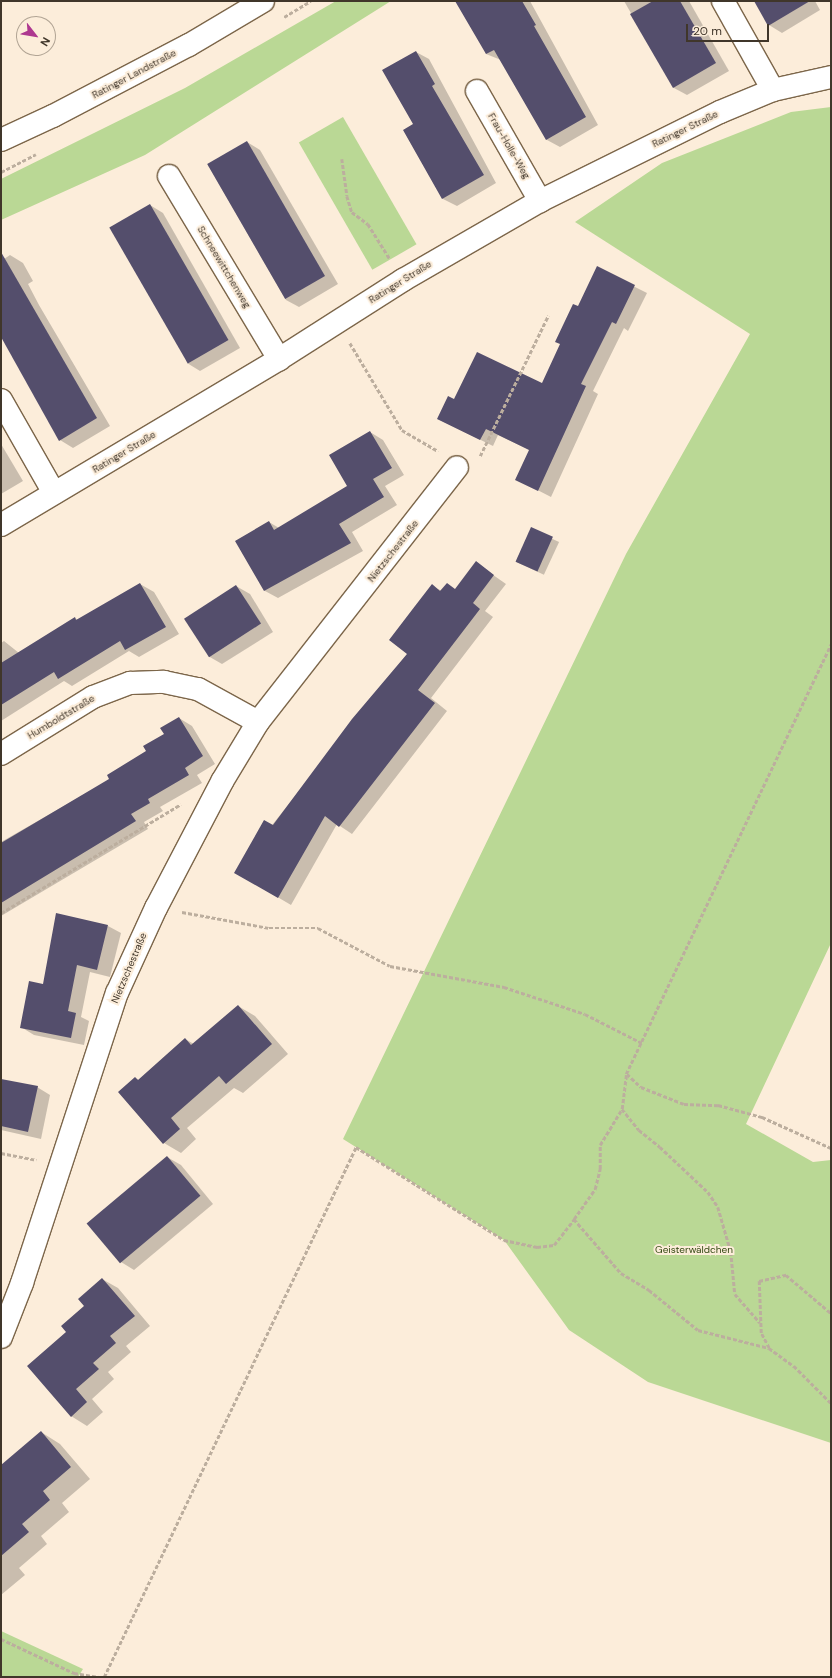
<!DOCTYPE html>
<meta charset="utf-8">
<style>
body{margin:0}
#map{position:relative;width:832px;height:1678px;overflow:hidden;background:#fcedda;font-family:"DM Sans",sans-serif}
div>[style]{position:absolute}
.green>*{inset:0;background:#bad895;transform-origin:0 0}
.shadow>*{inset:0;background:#0003;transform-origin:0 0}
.building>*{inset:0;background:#544e6c;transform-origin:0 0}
.path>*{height:2.5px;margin-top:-1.25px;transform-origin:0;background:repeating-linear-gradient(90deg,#bcae9e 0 4px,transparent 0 6px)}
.roads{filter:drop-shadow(1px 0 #7c664a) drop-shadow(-1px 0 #7c664a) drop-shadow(0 1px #7c664a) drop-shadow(0 -1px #7c664a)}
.street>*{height:22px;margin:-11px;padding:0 11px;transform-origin:11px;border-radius:11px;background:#fff}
.secondary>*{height:22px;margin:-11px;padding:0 11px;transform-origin:11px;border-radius:11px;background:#fff}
span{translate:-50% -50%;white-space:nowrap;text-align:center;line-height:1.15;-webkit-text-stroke:4px #fcedda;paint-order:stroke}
.street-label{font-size:10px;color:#40362a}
.park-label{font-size:10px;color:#334812}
.frame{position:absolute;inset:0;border:2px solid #40362a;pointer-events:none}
.north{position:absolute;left:16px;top:16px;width:40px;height:40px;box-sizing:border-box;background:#fcedda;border:1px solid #b1a494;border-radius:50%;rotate:121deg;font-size:11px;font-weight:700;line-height:16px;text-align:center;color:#40362a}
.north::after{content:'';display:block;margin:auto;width:14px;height:18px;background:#ae3890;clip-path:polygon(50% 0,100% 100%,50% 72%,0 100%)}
.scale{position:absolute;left:686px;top:24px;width:83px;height:18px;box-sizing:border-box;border:2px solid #40362a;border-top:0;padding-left:5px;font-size:12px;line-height:14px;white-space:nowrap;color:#40362a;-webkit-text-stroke:3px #fcedda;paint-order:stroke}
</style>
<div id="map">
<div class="green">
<div style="clip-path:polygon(336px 1px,391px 1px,145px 155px,1px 220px,1px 179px,185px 88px)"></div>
<div style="clip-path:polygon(831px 107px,831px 943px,746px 1124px,813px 1162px,831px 1160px,831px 1443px,648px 1382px,569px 1330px,504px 1240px,343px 1139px,626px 554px,750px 334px,575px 222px,662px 163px,791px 112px)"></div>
<div style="left:343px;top:117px;width:147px;height:51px;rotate:60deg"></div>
<div style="clip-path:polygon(1px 1631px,83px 1669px,78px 1677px,1px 1677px)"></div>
</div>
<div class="shadow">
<div style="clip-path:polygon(468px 1px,530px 1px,598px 125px,560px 147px,547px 140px,501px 60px,486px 54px)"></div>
<div style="clip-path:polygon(624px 1px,689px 1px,729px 71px,687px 95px,674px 88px)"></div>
<div style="clip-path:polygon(755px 1px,815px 1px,820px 10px,782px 33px,769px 25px)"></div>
<div style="clip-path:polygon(416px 52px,429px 59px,496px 183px,457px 206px,443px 199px,404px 131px,415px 124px)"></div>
<div style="clip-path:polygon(247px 142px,260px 150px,338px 284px,299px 307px,286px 300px,208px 165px)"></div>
<div style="clip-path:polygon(150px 205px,163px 213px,240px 348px,200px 371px,187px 363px)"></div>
<div style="clip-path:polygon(10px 255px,23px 263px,33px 281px,28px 284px,39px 305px,110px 426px,73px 448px,60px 440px,1px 336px,1px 261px)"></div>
<div style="clip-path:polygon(597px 268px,647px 293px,628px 331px,624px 328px,593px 391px,598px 394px,551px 497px,516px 479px,530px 450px,498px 435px,493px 446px,438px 419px,455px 400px,543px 384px)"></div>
<div style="clip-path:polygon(370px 432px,383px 440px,404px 475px,385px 486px,397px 505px,352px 532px,363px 551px,278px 598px,265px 591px,236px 541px,269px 522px,279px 528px,349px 487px)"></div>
<div style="clip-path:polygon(1px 444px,23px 481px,1px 494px)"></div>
<div style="left:531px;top:529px;width:31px;height:36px;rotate:25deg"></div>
<div style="clip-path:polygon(476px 563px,506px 584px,485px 611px,493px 617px,431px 698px,447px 711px,352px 834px,337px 824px,291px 905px,235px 872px,408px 653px,432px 586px,442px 591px,456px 590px)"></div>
<div style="clip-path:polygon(140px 584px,154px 592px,179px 634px,139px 657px,129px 651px,72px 686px,64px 681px,1px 721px,1px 643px,4px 641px,19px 653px,75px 618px,78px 620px)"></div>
<div style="clip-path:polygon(236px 586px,250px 594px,273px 632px,222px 664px,208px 656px)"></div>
<div style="clip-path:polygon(179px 718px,192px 726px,215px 764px,197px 775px,202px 783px,160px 807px,163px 811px,144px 822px,148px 829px,1px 916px,1px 842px,111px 779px,148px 752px)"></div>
<div style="clip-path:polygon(108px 926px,121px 933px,110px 977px,90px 972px,81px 1017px,89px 1021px,84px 1045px,34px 1035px,21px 1027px,44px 985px)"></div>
<div style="clip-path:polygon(238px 1006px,255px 1016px,288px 1054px,243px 1093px,234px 1088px,187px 1128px,196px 1139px,181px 1153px,164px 1143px,135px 1078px,139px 1080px,185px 1039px,194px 1044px)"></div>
<div style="clip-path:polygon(1px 1080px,37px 1087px,50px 1095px,41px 1139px,1px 1130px)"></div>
<div style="clip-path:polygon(167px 1157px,181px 1165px,213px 1204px,134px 1270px,121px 1262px,89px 1224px)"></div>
<div style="clip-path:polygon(102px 1279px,118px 1288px,150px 1326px,126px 1346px,131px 1352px,108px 1372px,114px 1379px,92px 1399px,103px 1412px,87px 1426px,71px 1416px,67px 1332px)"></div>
<div style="clip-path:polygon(41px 1432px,60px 1444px,90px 1479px,62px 1503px,69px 1512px,41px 1536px,47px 1544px,19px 1568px,25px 1575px,1px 1595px,1px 1476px)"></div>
</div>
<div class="building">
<div style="clip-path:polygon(455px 1px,522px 1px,536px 25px,534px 26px,586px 117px,546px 140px,494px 50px,486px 54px)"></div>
<div style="clip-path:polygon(653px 1px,680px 1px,716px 63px,673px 88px,630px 14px)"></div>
<div style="clip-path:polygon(754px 1px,810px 1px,768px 26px)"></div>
<div style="clip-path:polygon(416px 51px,435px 84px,432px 86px,484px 175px,442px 199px,403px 130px,413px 124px,382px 70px)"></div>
<div style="left:247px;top:141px;width:156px;height:46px;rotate:60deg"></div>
<div style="left:150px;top:204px;width:157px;height:47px;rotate:60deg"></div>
<div style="clip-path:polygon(1px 252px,97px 418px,59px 441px,1px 337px)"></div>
<div style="clip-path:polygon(597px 266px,635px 285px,616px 324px,612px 322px,581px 384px,586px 386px,538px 491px,515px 480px,529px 450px,486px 429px,480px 440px,437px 419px,448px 396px,454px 399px,477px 352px,542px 383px,560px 344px,555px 342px,573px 304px,578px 306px)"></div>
<div style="clip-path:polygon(370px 431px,392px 468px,373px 479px,384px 497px,339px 524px,351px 543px,264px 591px,235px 541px,269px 521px,274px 530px,347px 486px,329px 455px)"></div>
<div style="left:531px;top:527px;width:24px;height:38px;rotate:24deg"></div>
<div style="clip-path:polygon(476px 561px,494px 575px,473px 603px,480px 609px,418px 690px,435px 703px,339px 827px,325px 816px,278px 898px,234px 873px,264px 820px,273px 825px,352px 719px,407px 654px,389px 640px,415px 606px,432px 584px,440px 591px,447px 583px,455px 589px)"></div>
<div style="clip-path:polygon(140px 583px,166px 627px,125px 650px,120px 641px,58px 679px,54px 672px,1px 705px,1px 663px,75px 617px,76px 620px)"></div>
<div style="left:236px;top:585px;width:46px;height:62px;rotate:57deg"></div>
<div style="clip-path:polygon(179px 717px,203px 756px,185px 768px,189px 775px,148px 799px,150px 803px,131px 814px,136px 821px,1px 903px,1px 843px,109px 779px,107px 775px,146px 751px,143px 746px,164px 734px,160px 728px)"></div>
<div style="clip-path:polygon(56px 913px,108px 925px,97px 970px,77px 965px,68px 1011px,76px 1013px,71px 1038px,20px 1028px,29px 981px,43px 984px)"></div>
<div style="clip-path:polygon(238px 1005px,272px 1044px,226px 1084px,219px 1076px,171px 1118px,180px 1129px,163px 1144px,118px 1092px,135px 1077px,138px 1080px,185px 1038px,191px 1045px)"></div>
<div style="clip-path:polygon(1px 1079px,38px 1086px,28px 1132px,1px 1126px)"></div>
<div style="left:167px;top:1156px;width:52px;height:105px;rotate:50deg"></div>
<div style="clip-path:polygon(102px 1278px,135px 1316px,110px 1336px,116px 1343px,93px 1363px,99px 1369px,76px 1389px,87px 1402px,71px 1417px,27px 1366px,66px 1332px,61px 1326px,84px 1306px,78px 1299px)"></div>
<div style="clip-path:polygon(41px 1431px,71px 1467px,43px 1491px,50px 1500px,22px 1524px,29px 1532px,1px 1556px,1px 1465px)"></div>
</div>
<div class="path">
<div style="left:284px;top:17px;width:31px;rotate:-31deg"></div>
<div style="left:342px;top:159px;width:37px;rotate:82deg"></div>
<div style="left:347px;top:196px;width:17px;rotate:73deg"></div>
<div style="left:352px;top:212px;width:20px;rotate:37deg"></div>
<div style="left:368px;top:224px;width:41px;rotate:57.8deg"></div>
<div style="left:1px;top:172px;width:39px;rotate:-27deg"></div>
<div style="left:350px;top:343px;width:101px;rotate:59.1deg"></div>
<div style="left:402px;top:430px;width:42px;rotate:30.3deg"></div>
<div style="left:480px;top:456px;width:156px;rotate:-64.1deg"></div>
<div style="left:182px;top:912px;width:88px;rotate:10.4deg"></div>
<div style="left:269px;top:928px;width:49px"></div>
<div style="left:318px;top:928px;width:81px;rotate:27.8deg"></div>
<div style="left:390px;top:966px;width:116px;rotate:10.4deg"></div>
<div style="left:504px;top:987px;width:85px;rotate:18.4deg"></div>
<div style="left:585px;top:1014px;width:64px;rotate:27deg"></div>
<div style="left:1px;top:913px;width:210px;rotate:-31.2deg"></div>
<div style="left:627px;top:1074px;width:19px;rotate:43deg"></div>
<div style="left:641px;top:1087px;width:46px;rotate:21.6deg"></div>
<div style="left:684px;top:1104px;width:34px;rotate:2deg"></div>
<div style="left:718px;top:1105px;width:46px;rotate:15.3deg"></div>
<div style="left:762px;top:1117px;width:76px;rotate:24.2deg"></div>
<div style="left:622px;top:1109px;width:27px;rotate:51deg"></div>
<div style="left:639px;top:1130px;width:27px;rotate:39deg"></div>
<div style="left:660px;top:1147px;width:66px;rotate:43.2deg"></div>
<div style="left:708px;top:1192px;width:18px;rotate:56deg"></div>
<div style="left:718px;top:1207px;width:47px;rotate:73.9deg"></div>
<div style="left:731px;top:1252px;width:42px;rotate:84.6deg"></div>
<div style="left:735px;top:1294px;width:38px;rotate:49deg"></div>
<div style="left:1px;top:1153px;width:36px;rotate:11deg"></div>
<div style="left:574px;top:1219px;width:37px;rotate:-55deg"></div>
<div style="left:595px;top:1189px;width:21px;rotate:-76deg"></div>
<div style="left:600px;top:1169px;width:24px;rotate:-90deg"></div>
<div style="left:600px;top:1145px;width:42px;rotate:-58.6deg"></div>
<div style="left:622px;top:1109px;width:35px;rotate:-83deg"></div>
<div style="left:626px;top:1074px;width:476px;rotate:-64.5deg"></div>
<div style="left:769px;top:1348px;width:31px;rotate:36deg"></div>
<div style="left:794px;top:1366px;width:52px;rotate:45deg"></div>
<div style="left:1px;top:1639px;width:81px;rotate:25deg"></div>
<div style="left:74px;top:1673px;width:25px;rotate:9deg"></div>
<div style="left:104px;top:1677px;width:587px;rotate:-64.57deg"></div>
<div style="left:356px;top:1147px;width:175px;rotate:32.1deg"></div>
<div style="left:504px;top:1240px;width:34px;rotate:12deg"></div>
<div style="left:537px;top:1247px;width:17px;rotate:-7deg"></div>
<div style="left:554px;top:1245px;width:33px;rotate:-52deg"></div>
<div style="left:574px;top:1219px;width:72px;rotate:49deg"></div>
<div style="left:621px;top:1273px;width:33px;rotate:31deg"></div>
<div style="left:649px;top:1290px;width:63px;rotate:39.2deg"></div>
<div style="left:698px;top:1330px;width:73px;rotate:14.2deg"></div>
<div style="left:769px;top:1348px;width:17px;rotate:-118deg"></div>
<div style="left:761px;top:1333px;width:52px;rotate:-92.2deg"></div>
<div style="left:759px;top:1281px;width:28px;rotate:-13deg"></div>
<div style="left:786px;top:1275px;width:59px;rotate:40.2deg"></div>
</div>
<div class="roads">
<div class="street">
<div style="left:723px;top:1px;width:102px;rotate:60.7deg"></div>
<div style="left:477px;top:91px;width:127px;rotate:60.2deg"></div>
<div style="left:169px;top:176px;width:214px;rotate:59deg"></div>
<div style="left:1px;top:400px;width:107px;rotate:60.3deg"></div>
<div style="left:1px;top:525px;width:324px;rotate:-30.8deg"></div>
<div style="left:279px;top:359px;width:147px;rotate:-32.5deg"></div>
<div style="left:403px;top:280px;width:158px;rotate:-30deg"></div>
<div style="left:540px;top:201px;width:201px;rotate:-26.3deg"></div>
<div style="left:720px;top:112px;width:57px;rotate:-22.5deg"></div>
<div style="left:773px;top:90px;width:59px;rotate:-12.6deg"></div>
<div style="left:1px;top:754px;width:108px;rotate:-31.8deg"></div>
<div style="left:93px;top:697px;width:40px;rotate:-21deg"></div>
<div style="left:130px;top:683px;width:34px;rotate:-2deg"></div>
<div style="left:164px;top:682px;width:35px;rotate:12deg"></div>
<div style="left:198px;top:689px;width:68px;rotate:28.8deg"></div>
<div style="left:1px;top:1337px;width:58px;rotate:-68.7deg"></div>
<div style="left:22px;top:1283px;width:305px;rotate:-71.9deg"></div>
<div style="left:117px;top:993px;width:94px;rotate:-65.4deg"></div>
<div style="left:156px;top:908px;width:144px;rotate:-62.4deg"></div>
<div style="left:223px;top:780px;width:68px;rotate:-58.9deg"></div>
<div style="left:258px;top:722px;width:323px;rotate:-52deg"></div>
</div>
<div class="secondary">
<div style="left:1px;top:140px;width:57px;rotate:-24.8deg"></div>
<div style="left:53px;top:116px;width:153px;rotate:-27.6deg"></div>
<div style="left:189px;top:45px;width:86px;rotate:-30.7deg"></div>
</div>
</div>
<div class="street-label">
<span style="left:134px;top:74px;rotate:-28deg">Ratinger Landstraße</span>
<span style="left:685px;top:129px;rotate:-26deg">Ratinger Straße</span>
<span style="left:509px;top:146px;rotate:60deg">Frau-Holle-Weg</span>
<span style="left:224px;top:267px;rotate:59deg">Schneewittchenweg</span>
<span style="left:400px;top:282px;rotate:-32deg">Ratinger Straße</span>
<span style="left:124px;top:452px;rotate:-31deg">Ratinger Straße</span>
<span style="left:393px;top:551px;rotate:-52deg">Nietzschestraße</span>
<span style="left:61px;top:717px;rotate:-31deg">Humboldtstraße</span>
<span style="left:129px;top:968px;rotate:-67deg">Nietzschestraße</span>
</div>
<div class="park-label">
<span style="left:694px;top:1250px">Geisterwäldchen</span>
</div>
<div class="frame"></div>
<div class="north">N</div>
<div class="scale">20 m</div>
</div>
